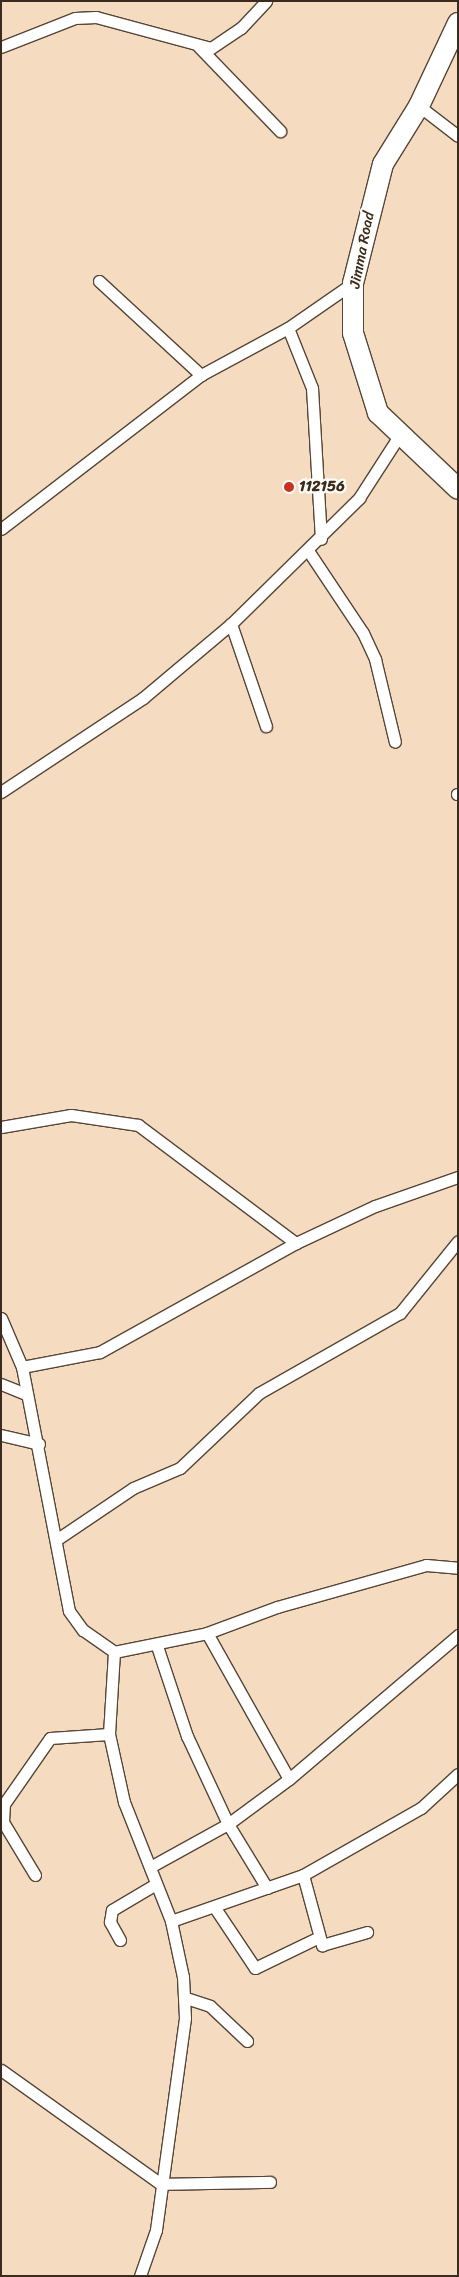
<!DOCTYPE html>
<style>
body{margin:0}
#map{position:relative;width:459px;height:2277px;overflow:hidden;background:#f5dcc1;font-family:Sriracha,sans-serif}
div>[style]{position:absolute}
.roads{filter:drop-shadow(1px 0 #574536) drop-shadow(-1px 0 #574536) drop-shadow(0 1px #574536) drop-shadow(0 -1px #574536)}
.street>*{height:11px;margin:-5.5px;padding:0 5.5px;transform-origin:5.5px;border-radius:5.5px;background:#fff}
.highway>*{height:20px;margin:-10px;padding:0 10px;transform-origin:10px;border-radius:10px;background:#fff}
.dots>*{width:14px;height:14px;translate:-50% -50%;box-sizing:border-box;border:2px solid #fdfcf7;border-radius:50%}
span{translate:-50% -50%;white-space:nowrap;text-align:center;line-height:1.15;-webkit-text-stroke:4.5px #fdfcf7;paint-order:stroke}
.street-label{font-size:15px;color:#3b2a1e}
.poi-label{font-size:15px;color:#3b2a1e;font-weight:700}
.left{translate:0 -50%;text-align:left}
.frame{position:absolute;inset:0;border:2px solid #3b2a1e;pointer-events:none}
</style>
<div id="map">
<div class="roads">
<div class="street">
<div style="left:1px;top:47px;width:79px;rotate:-21.4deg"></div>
<div style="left:75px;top:18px;width:21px;rotate:-3deg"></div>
<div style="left:96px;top:17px;width:119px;rotate:15.1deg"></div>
<div style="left:211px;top:48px;width:36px;rotate:-34deg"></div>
<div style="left:241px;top:28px;width:37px;rotate:-47deg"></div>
<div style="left:199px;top:47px;width:117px;rotate:46deg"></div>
<div style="left:419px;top:106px;width:49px;rotate:37.6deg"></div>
<div style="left:99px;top:281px;width:139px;rotate:42.7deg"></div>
<div style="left:288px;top:328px;width:65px;rotate:68.2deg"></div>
<div style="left:312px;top:388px;width:151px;rotate:86.6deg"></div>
<div style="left:1px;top:529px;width:252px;rotate:-37.6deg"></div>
<div style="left:201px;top:375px;width:99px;rotate:-28.4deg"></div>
<div style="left:288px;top:328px;width:79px;rotate:-34.7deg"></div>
<div style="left:309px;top:552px;width:97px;rotate:56.3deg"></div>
<div style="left:363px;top:633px;width:29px;rotate:65deg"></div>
<div style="left:375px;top:659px;width:85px;rotate:76.5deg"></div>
<div style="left:231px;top:624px;width:108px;rotate:71.1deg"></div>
<div style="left:1px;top:792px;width:170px;rotate:-33.5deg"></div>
<div style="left:143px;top:698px;width:115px;rotate:-40.1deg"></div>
<div style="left:231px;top:624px;width:180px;rotate:-44.5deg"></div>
<div style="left:359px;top:498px;width:74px;rotate:-57.2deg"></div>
<div style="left:457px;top:794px;width:1px"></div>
<div style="left:1px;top:1127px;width:71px;rotate:-9.7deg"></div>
<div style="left:71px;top:1115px;width:68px;rotate:8.5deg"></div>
<div style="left:138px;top:1125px;width:197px;rotate:36.8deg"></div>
<div style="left:1px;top:1318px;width:53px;rotate:66.8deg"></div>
<div style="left:22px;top:1367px;width:248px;rotate:79.1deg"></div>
<div style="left:69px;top:1611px;width:24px;rotate:54deg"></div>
<div style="left:83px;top:1630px;width:38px;rotate:35deg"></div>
<div style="left:114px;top:1652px;width:82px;rotate:93.5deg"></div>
<div style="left:109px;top:1734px;width:70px;rotate:77.6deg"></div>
<div style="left:124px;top:1802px;width:128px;rotate:68.4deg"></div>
<div style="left:171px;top:1921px;width:57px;rotate:77.9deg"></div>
<div style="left:183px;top:1977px;width:41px;rotate:87.2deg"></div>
<div style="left:185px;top:2018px;width:214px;rotate:97.8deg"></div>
<div style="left:156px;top:2230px;width:49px;rotate:109.2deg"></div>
<div style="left:22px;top:1367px;width:79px;rotate:-10.9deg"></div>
<div style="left:100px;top:1352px;width:224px;rotate:-29.1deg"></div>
<div style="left:296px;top:1243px;width:87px;rotate:-25.1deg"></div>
<div style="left:375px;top:1206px;width:88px;rotate:-19.3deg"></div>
<div style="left:1px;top:1384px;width:27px;rotate:22deg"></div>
<div style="left:1px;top:1435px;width:39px;rotate:13deg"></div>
<div style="left:56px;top:1540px;width:93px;rotate:-34deg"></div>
<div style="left:133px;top:1488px;width:51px;rotate:-23.1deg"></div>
<div style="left:180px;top:1468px;width:109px;rotate:-43.5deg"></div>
<div style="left:259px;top:1393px;width:162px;rotate:-29.6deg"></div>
<div style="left:400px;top:1313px;width:92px;rotate:-51.1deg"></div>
<div style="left:207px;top:1633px;width:167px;rotate:60.7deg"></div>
<div style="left:157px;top:1646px;width:95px;rotate:71.6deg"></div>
<div style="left:187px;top:1736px;width:97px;rotate:65deg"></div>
<div style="left:228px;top:1824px;width:75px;rotate:58.6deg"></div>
<div style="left:114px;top:1652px;width:95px;rotate:-11.5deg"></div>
<div style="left:207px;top:1633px;width:75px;rotate:-20.4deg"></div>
<div style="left:277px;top:1607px;width:155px;rotate:-15.7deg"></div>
<div style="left:426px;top:1565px;width:32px;rotate:5deg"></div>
<div style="left:150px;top:1867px;width:89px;rotate:-28.9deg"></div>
<div style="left:228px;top:1824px;width:76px;rotate:-36.4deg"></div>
<div style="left:289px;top:1779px;width:222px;rotate:-40.4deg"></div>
<div style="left:35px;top:1875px;width:62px;rotate:-121.1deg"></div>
<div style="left:3px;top:1822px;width:18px;rotate:-87deg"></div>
<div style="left:4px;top:1804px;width:80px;rotate:-55.1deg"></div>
<div style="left:50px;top:1738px;width:59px;rotate:-3.9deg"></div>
<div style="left:303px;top:1875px;width:73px;rotate:74.8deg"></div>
<div style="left:322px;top:1945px;width:47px;rotate:-16.1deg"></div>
<div style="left:215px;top:1908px;width:72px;rotate:56.3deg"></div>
<div style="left:255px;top:1968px;width:71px;rotate:-25.8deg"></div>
<div style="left:171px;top:1921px;width:140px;rotate:-19.2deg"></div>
<div style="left:303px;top:1875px;width:136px;rotate:-29.6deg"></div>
<div style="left:421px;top:1808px;width:50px;rotate:-42.6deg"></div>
<div style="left:120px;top:1940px;width:21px;rotate:-119deg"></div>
<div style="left:110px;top:1922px;width:12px;rotate:-81deg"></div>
<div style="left:112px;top:1910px;width:51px;rotate:-30.6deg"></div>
<div style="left:186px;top:1998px;width:25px;rotate:18deg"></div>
<div style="left:210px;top:2006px;width:51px;rotate:43.4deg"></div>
<div style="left:1px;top:2070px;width:196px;rotate:35.5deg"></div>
<div style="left:161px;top:2184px;width:109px;rotate:-1.1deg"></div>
</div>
<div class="highway">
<div style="left:458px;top:23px;width:92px;rotate:115.2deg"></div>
<div style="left:419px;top:106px;width:68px;rotate:121.8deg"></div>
<div style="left:383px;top:164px;width:123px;rotate:104.1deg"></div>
<div style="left:353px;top:283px;width:50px;rotate:90deg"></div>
<div style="left:353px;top:333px;width:84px;rotate:72.6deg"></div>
<div style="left:378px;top:413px;width:110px;rotate:43.5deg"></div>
</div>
</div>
<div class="dots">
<div style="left:289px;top:487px;background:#c8321e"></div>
</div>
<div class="street-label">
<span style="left:362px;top:250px;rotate:-79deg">Jimma Road</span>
</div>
<div class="poi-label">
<span class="left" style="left:299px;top:487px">112156</span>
</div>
<div class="frame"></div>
</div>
